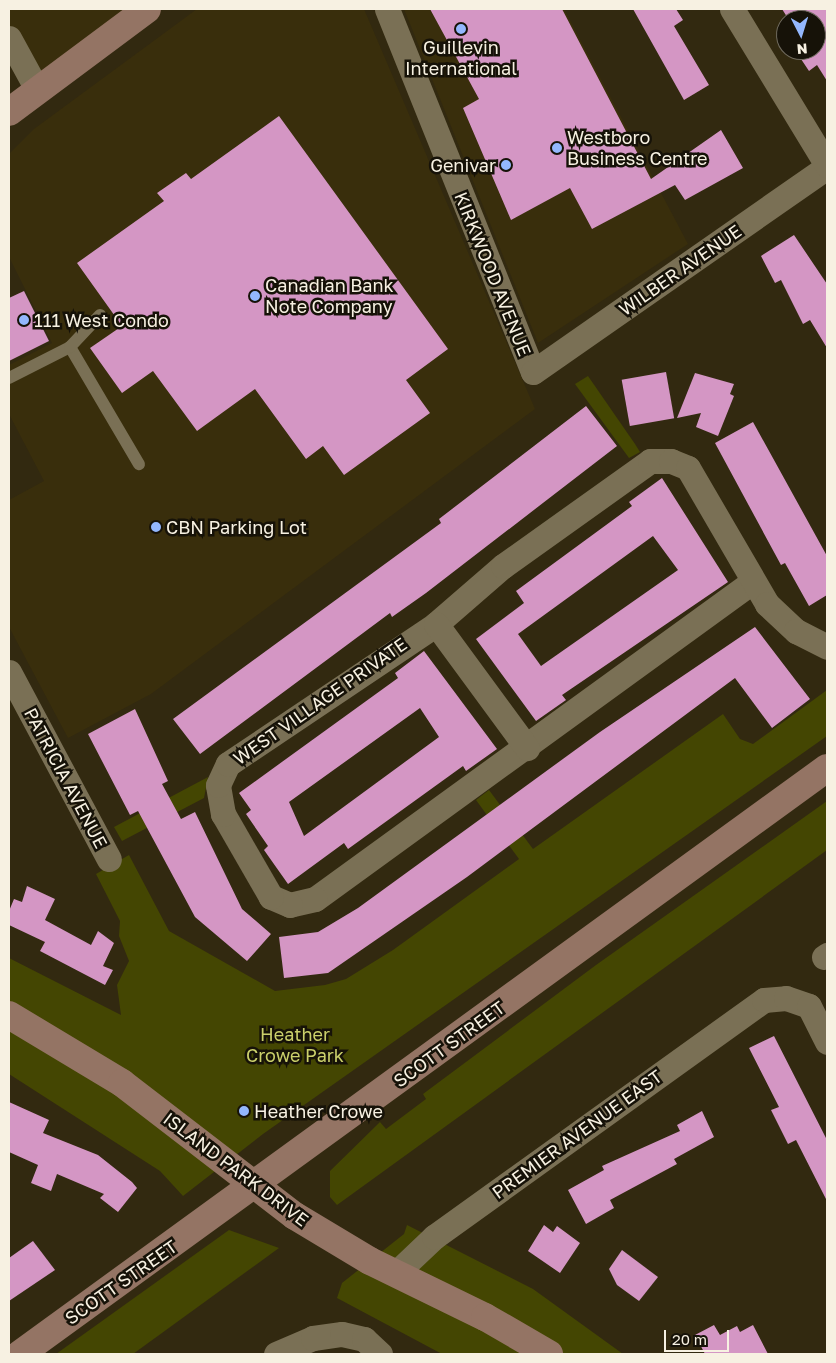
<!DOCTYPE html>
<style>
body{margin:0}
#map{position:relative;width:836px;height:1363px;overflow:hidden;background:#322910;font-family:"Golos Text",sans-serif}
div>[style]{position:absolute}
.built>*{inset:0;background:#392e0c}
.green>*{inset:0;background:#444602}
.building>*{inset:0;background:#d496c4;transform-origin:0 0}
.lane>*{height:12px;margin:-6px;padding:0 6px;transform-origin:6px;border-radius:6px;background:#7a7055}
.street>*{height:25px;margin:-12.5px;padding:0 12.5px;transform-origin:12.5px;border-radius:12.5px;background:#7a7055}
.secondary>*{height:28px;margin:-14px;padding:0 14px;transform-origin:14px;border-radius:14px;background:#947464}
.dots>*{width:14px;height:14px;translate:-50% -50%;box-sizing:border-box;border:2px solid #161208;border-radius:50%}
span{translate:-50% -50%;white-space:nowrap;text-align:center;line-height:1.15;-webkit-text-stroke:5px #161208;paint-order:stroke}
.poi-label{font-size:18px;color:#f7f1e2}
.left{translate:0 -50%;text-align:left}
.right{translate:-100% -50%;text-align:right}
.street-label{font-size:18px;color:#f7f1e2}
.park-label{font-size:18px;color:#cbd06b}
.frame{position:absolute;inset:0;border:10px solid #f7f1e2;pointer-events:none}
.north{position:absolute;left:776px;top:10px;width:50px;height:50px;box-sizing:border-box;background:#161208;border:1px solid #706b5f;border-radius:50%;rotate:175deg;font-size:14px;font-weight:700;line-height:20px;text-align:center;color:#f7f1e2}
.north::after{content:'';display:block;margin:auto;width:18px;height:22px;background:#93b7fd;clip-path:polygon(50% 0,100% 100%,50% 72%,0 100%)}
.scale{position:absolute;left:664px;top:1330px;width:65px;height:22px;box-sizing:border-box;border:2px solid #f7f1e2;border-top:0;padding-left:6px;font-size:15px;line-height:18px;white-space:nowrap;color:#f7f1e2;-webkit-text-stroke:4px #161208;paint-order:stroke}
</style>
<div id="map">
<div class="built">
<div style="clip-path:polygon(9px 9px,147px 9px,38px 91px,9px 38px)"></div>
<div style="clip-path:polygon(197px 9px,364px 9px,535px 409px,151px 694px,68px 738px,9px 627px,9px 500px,44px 481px,9px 414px,9px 365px,52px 343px,9px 257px,9px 154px,34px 129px)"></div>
<div style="clip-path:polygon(404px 9px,564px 9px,688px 244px,538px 343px)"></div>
</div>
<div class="green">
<div style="clip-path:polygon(588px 376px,635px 444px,640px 452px,629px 458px,575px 384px)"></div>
<div style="clip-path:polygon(827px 690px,827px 736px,263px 1134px,183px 1196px,160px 1171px,9px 1074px,9px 958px,121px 1015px,117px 985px,129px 961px,119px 936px,120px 921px,96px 874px,129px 855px,169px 931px,275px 991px,325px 985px,346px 979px,393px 950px,519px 859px,476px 800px,489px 790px,533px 849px,723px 714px,740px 739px,753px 744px)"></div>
<div style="clip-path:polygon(208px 777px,204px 798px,122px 841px,114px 827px)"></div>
<div style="clip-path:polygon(827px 801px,827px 850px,337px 1205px,330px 1197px,330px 1171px,380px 1122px,386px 1129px,426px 1099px,423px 1094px,596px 965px)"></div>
<div style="clip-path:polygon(407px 1225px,533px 1289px,623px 1354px,442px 1354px,337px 1298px,342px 1283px,404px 1234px)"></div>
<div style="clip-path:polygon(229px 1230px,279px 1248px,133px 1354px,56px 1354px)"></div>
</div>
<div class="building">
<div style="clip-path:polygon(430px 9px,562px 9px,651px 179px,721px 130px,743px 168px,685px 200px,675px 185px,592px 229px,570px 188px,511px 220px,463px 108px,479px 99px)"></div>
<div style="clip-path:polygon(633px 9px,676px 9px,683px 20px,674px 26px,709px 85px,684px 100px)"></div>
<div style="clip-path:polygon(782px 9px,827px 9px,827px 81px,817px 65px,809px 71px,795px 50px,816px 50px,816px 20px,789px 20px)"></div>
<div style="clip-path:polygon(279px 116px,448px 349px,406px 380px,430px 413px,344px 475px,323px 446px,306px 459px,255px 389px,197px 431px,153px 371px,122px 393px,90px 348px,122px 326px,77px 263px,164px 201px,157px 193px,186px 173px,191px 179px)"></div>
<div style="clip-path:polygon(794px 235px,827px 284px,827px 348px,810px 320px,803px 324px,781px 280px,775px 283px,761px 256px)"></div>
<div style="clip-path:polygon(24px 291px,49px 341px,9px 361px,9px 298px)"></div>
<div style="left:666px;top:372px;width:47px;height:45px;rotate:80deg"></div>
<div style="clip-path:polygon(695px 373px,734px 384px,730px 394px,734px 396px,718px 436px,696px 427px,701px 413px,677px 418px)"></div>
<div style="clip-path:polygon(586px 406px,617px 446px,426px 593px,392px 617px,390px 613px,200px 754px,173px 719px,441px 523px,439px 519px)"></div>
<div style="clip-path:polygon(753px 422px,827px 556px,827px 595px,809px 606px,785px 563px,781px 565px,715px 443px)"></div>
<div style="clip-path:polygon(evenodd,662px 478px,728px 582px,562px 695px,566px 700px,536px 721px,476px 639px,524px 603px,516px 591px,632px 506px,629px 502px,662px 478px,653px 536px,678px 570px,541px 666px,518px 634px,653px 536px)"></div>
<div style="clip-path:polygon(755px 627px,810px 699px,772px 728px,735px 678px,467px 877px,328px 973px,284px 978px,279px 937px,318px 932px,358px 908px,600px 732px)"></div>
<div style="clip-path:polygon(evenodd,424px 651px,497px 749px,466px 771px,463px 766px,348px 849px,344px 843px,288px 884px,264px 850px,268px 846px,246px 814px,251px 810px,239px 793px,398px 678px,395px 673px,424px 651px,420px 708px,439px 737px,304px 836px,289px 802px,420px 708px)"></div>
<div style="clip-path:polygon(135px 709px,168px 781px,162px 784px,181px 819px,195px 812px,242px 909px,271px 934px,247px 961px,195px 917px,138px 811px,130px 815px,88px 734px)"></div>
<div style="clip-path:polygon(27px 886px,55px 899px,45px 920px,91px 945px,98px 931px,114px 943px,103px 966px,113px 970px,105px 985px,40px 951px,45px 942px,9px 925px,9px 911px,14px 899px,22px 902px)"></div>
<div style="clip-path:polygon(774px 1036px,827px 1140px,827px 1201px,796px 1140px,788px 1144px,771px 1110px,779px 1107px,749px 1048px)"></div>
<div style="clip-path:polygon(9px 1102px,49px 1120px,43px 1133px,98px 1155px,132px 1182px,137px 1188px,118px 1212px,100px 1198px,104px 1194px,57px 1174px,51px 1191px,31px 1183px,38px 1165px,9px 1152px)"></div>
<div style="clip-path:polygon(702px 1111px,714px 1137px,674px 1159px,677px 1164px,610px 1200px,614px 1208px,586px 1224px,568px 1190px,604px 1170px,602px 1166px,680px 1131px,677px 1125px)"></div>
<div style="clip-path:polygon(544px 1225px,553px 1232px,557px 1226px,580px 1243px,560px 1273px,528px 1251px)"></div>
<div style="clip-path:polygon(33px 1241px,55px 1270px,9px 1301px,9px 1258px)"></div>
<div style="clip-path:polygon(622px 1250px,658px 1277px,639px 1301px,617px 1285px,609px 1269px)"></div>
<div style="clip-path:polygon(714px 1325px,720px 1335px,737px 1326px,740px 1332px,753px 1325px,768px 1354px,705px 1354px,695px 1335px)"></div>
</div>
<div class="lane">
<div style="left:70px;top:347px;width:136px;rotate:59.5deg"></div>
<div style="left:9px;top:378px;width:68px;rotate:-26.9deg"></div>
<div style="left:70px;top:347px;width:44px;rotate:-46.8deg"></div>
</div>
<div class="street">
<div style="left:387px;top:9px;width:391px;rotate:68.1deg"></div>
<div style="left:533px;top:372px;width:358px;rotate:-34.9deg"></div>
<div style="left:732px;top:9px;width:183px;rotate:58.7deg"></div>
<div style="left:9px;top:38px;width:60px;rotate:61.3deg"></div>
<div style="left:752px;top:582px;width:540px;rotate:144.04deg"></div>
<div style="left:315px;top:899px;width:26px;rotate:167deg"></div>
<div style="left:290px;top:905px;width:21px;rotate:-157deg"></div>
<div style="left:271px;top:897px;width:96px;rotate:-120deg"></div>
<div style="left:223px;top:814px;width:29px;rotate:-100deg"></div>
<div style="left:218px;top:785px;width:23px;rotate:-65deg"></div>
<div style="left:228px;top:764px;width:251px;rotate:-33.9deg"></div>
<div style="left:436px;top:624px;width:89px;rotate:-40.9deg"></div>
<div style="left:503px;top:566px;width:181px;rotate:-35.5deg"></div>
<div style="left:650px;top:461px;width:21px"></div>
<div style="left:671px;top:461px;width:18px;rotate:22deg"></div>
<div style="left:688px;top:468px;width:157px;rotate:59.8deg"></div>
<div style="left:767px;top:604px;width:40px;rotate:43deg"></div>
<div style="left:796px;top:631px;width:35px;rotate:27deg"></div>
<div style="left:436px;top:624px;width:154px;rotate:53.7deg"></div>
<div style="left:9px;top:672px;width:212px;rotate:61.9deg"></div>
<div style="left:824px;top:957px;width:4px;rotate:-34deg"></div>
<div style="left:395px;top:1274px;width:54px;rotate:-43.5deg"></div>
<div style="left:434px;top:1237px;width:406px;rotate:-35.7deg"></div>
<div style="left:764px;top:1000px;width:22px;rotate:-5deg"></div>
<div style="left:786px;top:998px;width:24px;rotate:19deg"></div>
<div style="left:809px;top:1006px;width:40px;rotate:63.4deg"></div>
<div style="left:276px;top:1354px;width:40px;rotate:-23.4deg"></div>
<div style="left:313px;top:1338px;width:29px;rotate:-8deg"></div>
<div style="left:342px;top:1334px;width:23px;rotate:13deg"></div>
<div style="left:364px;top:1339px;width:22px;rotate:43deg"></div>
</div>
<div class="secondary">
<div style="left:9px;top:112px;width:172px;rotate:-36.7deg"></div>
<div style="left:9px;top:1015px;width:132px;rotate:31deg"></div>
<div style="left:122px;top:1083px;width:218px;rotate:37.6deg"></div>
<div style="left:295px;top:1216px;width:87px;rotate:31deg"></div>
<div style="left:370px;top:1261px;width:128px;rotate:26deg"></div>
<div style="left:485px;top:1317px;width:74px;rotate:30deg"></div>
<div style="left:20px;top:1354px;width:997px;rotate:-35.99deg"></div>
</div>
<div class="dots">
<div style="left:461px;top:29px;background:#93b7fd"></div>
<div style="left:557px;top:148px;background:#93b7fd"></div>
<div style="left:506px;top:165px;background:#93b7fd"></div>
<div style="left:255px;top:296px;background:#93b7fd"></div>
<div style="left:24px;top:320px;background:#93b7fd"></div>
<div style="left:156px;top:527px;background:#93b7fd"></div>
<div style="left:244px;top:1111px;background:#93b7fd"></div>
</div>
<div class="poi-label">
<span style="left:461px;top:58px">Guillevin<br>International</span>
<span class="left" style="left:567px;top:148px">Westboro<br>Business Centre</span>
<span class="right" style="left:496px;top:165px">Genivar</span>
<span class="left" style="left:265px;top:296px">Canadian Bank<br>Note Company</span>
<span class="left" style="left:34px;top:320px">111 West Condo</span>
<span class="left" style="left:166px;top:527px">CBN Parking Lot</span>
<span class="left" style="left:254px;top:1111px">Heather Crowe</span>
</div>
<div class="street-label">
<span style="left:680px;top:270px;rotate:-35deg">WILBER AVENUE</span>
<span style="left:493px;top:274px;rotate:68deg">KIRKWOOD AVENUE</span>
<span style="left:320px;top:701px;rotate:-35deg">WEST VILLAGE PRIVATE</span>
<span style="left:66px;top:778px;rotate:62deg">PATRICIA AVENUE</span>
<span style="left:449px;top:1044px;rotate:-36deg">SCOTT STREET</span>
<span style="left:577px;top:1134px;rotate:-36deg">PREMIER AVENUE EAST</span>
<span style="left:236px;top:1169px;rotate:37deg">ISLAND PARK DRIVE</span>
<span style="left:121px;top:1282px;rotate:-35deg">SCOTT STREET</span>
</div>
<div class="park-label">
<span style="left:295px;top:1045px">Heather<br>Crowe Park</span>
</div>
<div class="frame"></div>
<div class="north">N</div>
<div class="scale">20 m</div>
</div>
